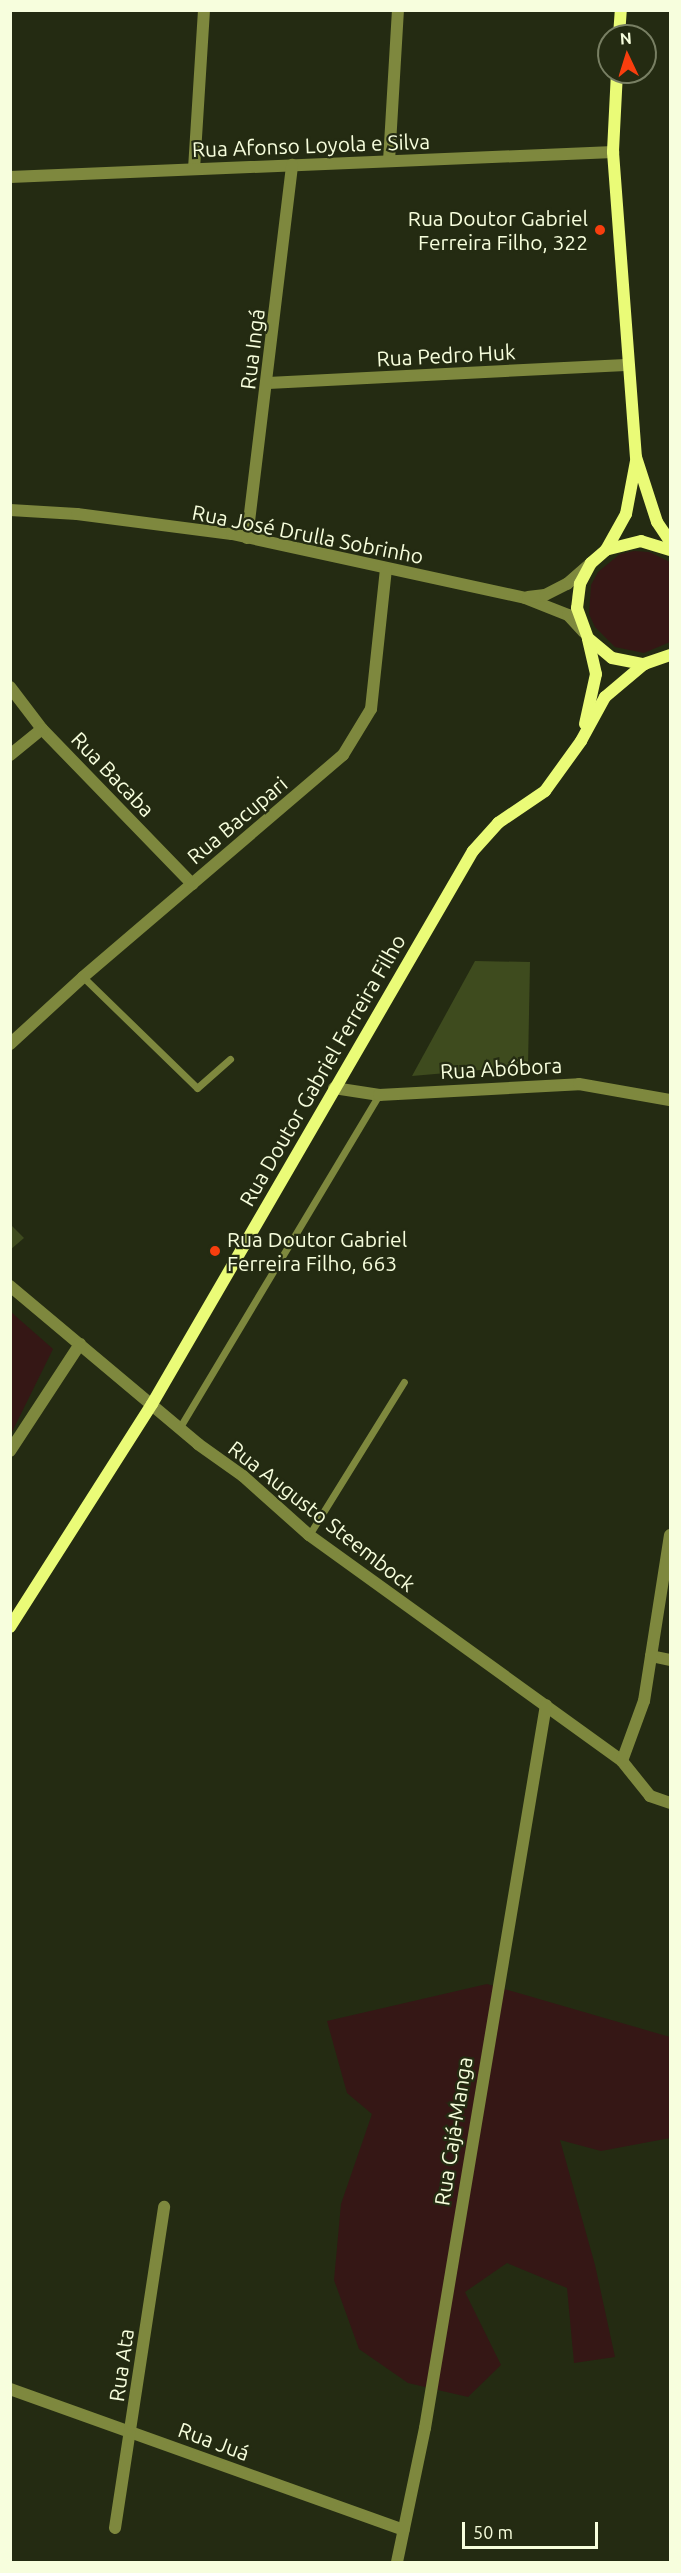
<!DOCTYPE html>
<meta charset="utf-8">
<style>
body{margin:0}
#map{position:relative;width:681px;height:2573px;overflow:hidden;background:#242b12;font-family:Ubuntu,sans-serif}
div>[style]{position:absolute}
.green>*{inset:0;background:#351715}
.building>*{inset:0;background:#3e4b1e}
.lane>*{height:7px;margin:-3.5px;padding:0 3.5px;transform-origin:3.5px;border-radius:3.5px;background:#7e883e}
.street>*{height:12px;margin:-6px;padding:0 6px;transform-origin:6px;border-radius:6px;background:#7e883e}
.secondary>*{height:12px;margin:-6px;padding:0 6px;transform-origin:6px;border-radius:6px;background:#eafb77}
.dots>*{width:16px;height:16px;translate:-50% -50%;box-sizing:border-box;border:3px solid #242b12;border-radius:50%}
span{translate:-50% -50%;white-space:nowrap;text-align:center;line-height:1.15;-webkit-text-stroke:4.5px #242b12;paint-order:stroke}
.street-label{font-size:21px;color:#f7fedd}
.poi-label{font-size:21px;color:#f7fedd}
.right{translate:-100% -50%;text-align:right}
.left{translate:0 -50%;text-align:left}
.frame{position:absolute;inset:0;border:12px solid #f7fedd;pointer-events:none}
.north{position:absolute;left:597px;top:24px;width:60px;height:60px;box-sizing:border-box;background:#242b12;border:2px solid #787f63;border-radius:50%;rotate:356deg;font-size:16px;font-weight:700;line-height:24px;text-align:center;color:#f7fedd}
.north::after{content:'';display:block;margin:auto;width:21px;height:27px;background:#f83e0e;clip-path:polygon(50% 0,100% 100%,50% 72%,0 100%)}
.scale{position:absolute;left:462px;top:2522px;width:136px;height:27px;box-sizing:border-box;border:3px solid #f7fedd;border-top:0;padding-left:8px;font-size:18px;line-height:21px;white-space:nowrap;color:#f7fedd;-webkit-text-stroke:4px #242b12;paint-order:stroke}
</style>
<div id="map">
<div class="green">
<div style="clip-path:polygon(634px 551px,649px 552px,670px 562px,670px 642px,644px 653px,615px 647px,595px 627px,589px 614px,591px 585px,598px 572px,620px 554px)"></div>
<div style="clip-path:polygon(11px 1312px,53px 1349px,11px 1434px)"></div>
<div style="clip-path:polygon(487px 1984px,670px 2037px,670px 2138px,601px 2151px,560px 2140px,595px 2265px,615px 2357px,574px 2363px,567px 2288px,507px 2263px,465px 2292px,501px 2365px,468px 2397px,408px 2383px,359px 2349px,334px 2280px,341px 2204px,372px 2114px,347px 2093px,327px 2021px)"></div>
</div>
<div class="building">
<div style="clip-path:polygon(475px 961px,530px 962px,528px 1066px,412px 1076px)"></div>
<div style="clip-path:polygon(10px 1224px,24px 1238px,10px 1250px)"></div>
</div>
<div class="lane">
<div style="left:83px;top:977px;width:159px;rotate:44.2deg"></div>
<div style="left:197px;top:1088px;width:44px;rotate:-41.3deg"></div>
<div style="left:180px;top:1427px;width:387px;rotate:-59.1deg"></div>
<div style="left:309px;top:1535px;width:180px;rotate:-58.2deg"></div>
</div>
<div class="street">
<div style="left:389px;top:161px;width:151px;rotate:-86.6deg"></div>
<div style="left:194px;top:169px;width:159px;rotate:-86.4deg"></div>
<div style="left:10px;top:177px;width:604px;rotate:-2.37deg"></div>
<div style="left:268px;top:383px;width:358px;rotate:-2.9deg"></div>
<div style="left:10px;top:510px;width:67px;rotate:3.4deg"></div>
<div style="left:77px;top:514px;width:156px;rotate:7.4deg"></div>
<div style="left:232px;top:534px;width:300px;rotate:12.3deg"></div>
<div style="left:525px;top:598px;width:46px;rotate:21.6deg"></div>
<div style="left:568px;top:615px;width:23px;rotate:47deg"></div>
<div style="left:247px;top:538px;width:376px;rotate:-83.1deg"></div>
<div style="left:528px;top:597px;width:17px;rotate:-7deg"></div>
<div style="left:545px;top:595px;width:25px;rotate:-27deg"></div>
<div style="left:567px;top:584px;width:30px;rotate:-41deg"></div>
<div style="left:10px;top:687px;width:53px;rotate:52.7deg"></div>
<div style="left:42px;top:729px;width:216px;rotate:45.9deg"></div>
<div style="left:10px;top:755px;width:41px;rotate:-39.1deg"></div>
<div style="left:10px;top:1044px;width:99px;rotate:-42.5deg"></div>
<div style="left:83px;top:977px;width:342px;rotate:-40.5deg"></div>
<div style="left:343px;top:755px;width:54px;rotate:-58.7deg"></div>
<div style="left:371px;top:709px;width:141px;rotate:-83.9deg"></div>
<div style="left:334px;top:1088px;width:46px;rotate:8.8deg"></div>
<div style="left:379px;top:1095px;width:200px;rotate:-3.1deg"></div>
<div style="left:579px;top:1084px;width:92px;rotate:10deg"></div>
<div style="left:10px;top:1286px;width:246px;rotate:40deg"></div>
<div style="left:198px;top:1444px;width:55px;rotate:35.4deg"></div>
<div style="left:243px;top:1476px;width:89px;rotate:41.8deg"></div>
<div style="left:309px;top:1535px;width:386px;rotate:35.8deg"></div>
<div style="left:622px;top:1761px;width:45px;rotate:51.3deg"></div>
<div style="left:650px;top:1796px;width:21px;rotate:19deg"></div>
<div style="left:10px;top:1451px;width:128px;rotate:-56.8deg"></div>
<div style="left:651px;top:1656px;width:19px;rotate:12deg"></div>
<div style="left:622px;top:1761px;width:64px;rotate:-69.9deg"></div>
<div style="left:644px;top:1701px;width:168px;rotate:-81.1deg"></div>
<div style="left:10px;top:2389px;width:418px;rotate:19.7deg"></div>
<div style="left:115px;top:2528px;width:325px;rotate:-81.3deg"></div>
<div style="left:397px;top:2562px;width:137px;rotate:-78.2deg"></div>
<div style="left:425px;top:2428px;width:733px;rotate:-80.5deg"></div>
</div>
<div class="secondary">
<div style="left:619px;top:36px;width:26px;rotate:-86deg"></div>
<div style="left:617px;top:72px;width:80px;rotate:92.9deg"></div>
<div style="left:613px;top:152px;width:306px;rotate:85.7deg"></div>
<div style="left:636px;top:457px;width:68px;rotate:72.1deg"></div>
<div style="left:657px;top:522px;width:23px;rotate:56deg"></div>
<div style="left:606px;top:550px;width:41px;rotate:-60.9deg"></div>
<div style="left:626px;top:514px;width:54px;rotate:-79.3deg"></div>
<div style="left:670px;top:550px;width:30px;rotate:-163deg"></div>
<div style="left:641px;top:541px;width:36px;rotate:166deg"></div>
<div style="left:606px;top:550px;width:20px;rotate:139deg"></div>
<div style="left:591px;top:563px;width:24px;rotate:118deg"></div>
<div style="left:580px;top:584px;width:24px;rotate:97deg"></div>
<div style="left:577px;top:608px;width:32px;rotate:70deg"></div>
<div style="left:588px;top:638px;width:31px;rotate:40deg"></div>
<div style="left:612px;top:658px;width:33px;rotate:11deg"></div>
<div style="left:644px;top:664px;width:28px;rotate:-19deg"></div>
<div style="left:585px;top:724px;width:51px;rotate:-77.6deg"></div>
<div style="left:596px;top:674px;width:36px;rotate:-103deg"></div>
<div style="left:10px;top:1627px;width:264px;rotate:-57.5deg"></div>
<div style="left:152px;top:1404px;width:639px;rotate:-59.87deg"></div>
<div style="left:473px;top:851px;width:38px;rotate:-48deg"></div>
<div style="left:498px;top:823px;width:57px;rotate:-34.2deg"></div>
<div style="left:545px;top:791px;width:62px;rotate:-54.2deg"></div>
<div style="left:581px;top:741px;width:50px;rotate:-61.4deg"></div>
<div style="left:605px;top:697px;width:51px;rotate:-40.2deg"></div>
</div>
<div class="dots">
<div style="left:600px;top:230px;background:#f83e0e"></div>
<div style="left:215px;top:1251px;background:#f83e0e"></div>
</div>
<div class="street-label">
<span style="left:311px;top:145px;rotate:-2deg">Rua Afonso Loyola e Silva</span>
<span style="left:252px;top:349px;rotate:-83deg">Rua Ingá</span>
<span style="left:446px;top:355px;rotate:-3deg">Rua Pedro Huk</span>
<span style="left:308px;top:534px;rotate:11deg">Rua José Drulla Sobrinho</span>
<span style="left:113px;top:774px;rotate:46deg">Rua Bacaba</span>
<span style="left:237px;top:820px;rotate:-40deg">Rua Bacupari</span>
<span style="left:501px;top:1068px;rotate:-3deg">Rua Abóbora</span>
<span style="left:322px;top:1070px;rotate:-60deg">Rua Doutor Gabriel Ferreira Filho</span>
<span style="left:322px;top:1516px;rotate:38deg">Rua Augusto Steembock</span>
<span style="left:453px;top:2131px;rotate:-81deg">Rua Cajá-Manga</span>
<span style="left:121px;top:2365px;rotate:-82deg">Rua Ata</span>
<span style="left:214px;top:2441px;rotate:20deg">Rua Juá</span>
</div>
<div class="poi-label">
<span class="right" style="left:588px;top:230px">Rua Doutor Gabriel<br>Ferreira Filho, 322</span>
<span class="left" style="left:227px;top:1251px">Rua Doutor Gabriel<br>Ferreira Filho, 663</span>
</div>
<div class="frame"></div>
<div class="north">N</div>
<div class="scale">50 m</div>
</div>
